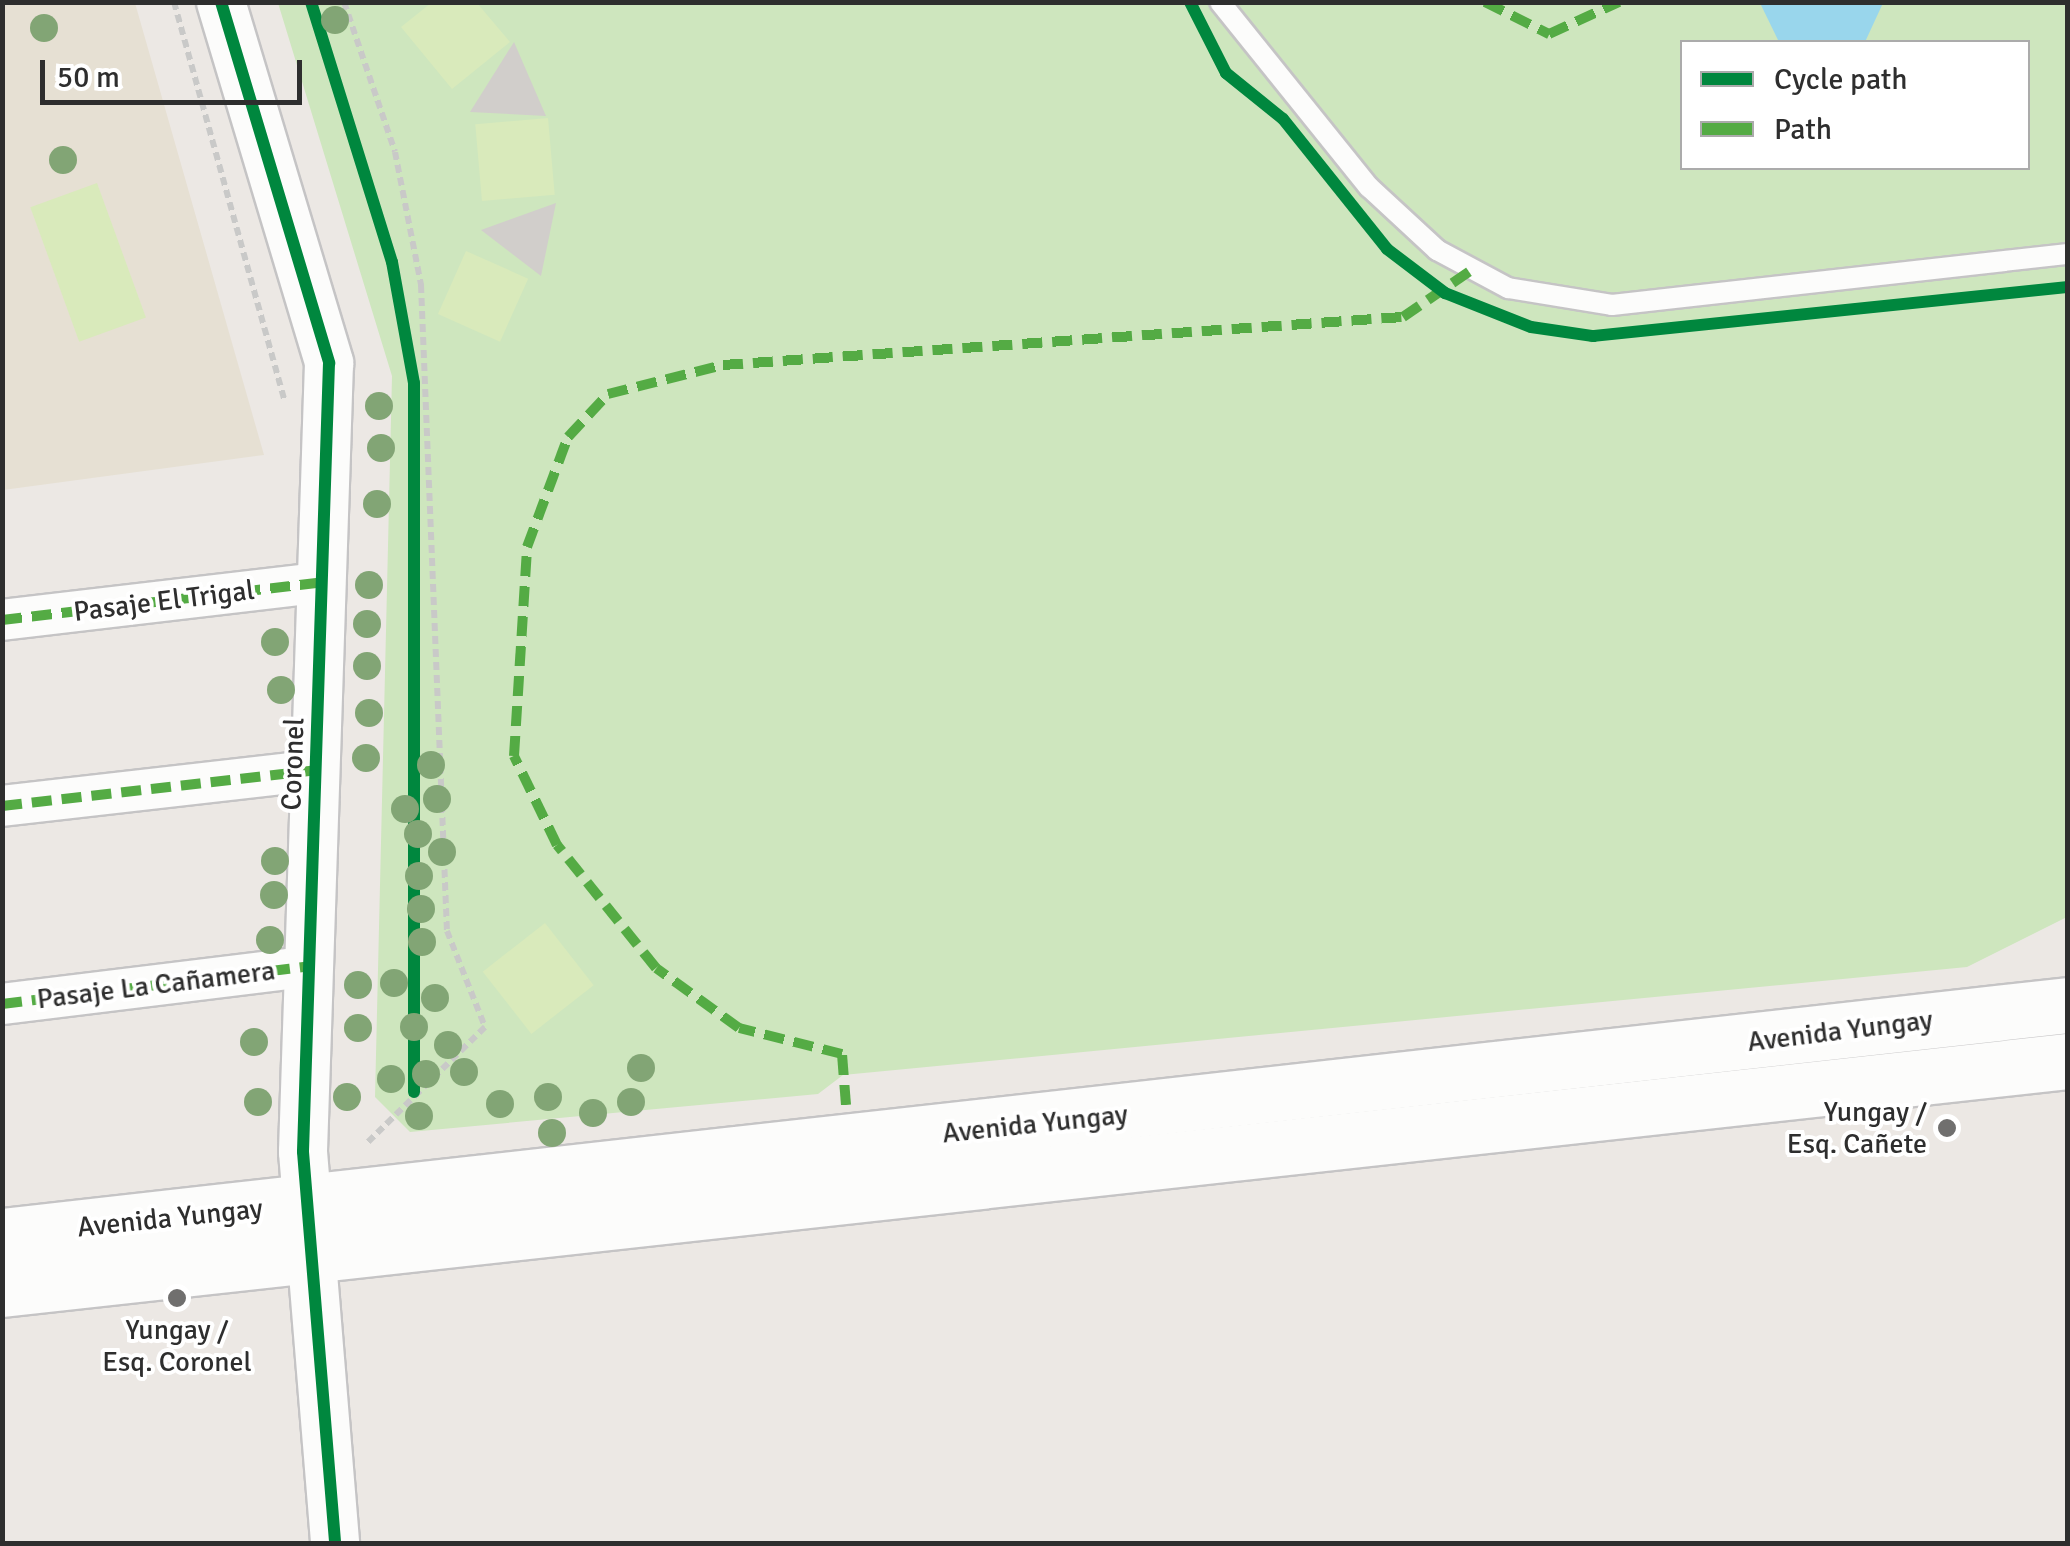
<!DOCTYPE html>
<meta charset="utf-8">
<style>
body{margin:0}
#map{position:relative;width:2070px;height:1546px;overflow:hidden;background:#ece8e4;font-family:Signika,sans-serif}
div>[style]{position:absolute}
.education>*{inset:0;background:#e6e0d3}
.green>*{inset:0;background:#cee6be}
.pitch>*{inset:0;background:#d9eabb;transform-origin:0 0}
.water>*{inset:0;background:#99d6ec}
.building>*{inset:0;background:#d1cecb}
.path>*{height:6px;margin-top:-3px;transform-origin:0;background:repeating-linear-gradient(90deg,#c9c9c8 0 8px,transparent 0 13px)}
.roads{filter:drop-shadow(2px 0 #c5c4c5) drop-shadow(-2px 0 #c5c4c5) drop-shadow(0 2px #c5c4c5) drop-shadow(0 -2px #c5c4c5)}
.service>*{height:20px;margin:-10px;padding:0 10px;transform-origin:10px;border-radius:10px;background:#fcfcfb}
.minor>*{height:40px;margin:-20px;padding:0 20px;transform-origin:20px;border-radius:20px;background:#fcfcfb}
.tertiary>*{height:48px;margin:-24px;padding:0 24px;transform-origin:24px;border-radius:24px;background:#fcfcfb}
.secondary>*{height:55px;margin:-27.5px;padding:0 27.5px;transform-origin:27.5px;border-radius:27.5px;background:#fcfcfb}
.quiet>*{height:10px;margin-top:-5px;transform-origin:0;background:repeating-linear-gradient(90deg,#54ab44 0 20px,transparent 0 30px)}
.cycleway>*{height:12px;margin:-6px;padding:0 6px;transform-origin:6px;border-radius:6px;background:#00873e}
.trees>*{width:28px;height:28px;margin:-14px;border-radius:50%;background:#82a575}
.dots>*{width:28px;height:28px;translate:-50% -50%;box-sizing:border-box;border:5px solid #fff;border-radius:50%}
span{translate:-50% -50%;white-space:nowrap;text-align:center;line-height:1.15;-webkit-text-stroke:8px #fff;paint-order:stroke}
.street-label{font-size:28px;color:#2e2e2e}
.poi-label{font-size:28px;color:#2e2e2e}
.right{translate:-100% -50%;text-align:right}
.frame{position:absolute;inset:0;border:5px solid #2e2e2e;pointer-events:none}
.legend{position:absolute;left:1680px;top:40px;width:350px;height:130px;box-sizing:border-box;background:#fff;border:2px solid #ababab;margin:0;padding:12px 18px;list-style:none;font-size:30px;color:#2e2e2e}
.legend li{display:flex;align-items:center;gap:20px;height:50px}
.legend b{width:50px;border:2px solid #ababab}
.scale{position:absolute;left:40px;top:60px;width:262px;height:45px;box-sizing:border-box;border:5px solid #2e2e2e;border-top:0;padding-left:12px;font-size:30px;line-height:35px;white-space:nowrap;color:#2e2e2e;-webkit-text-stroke:8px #fff;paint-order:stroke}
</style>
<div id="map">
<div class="education">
<div style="clip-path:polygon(2px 3px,135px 3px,264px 455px,3px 490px)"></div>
</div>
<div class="green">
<div style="clip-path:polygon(evenodd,278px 3px,2067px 3px,2067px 917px,1967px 967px,843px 1075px,818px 1094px,410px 1132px,375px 1097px,392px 376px,278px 3px,1682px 42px,2028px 42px,2028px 168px,1682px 168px,1682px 42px)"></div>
</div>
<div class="pitch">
<div style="clip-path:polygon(431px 3px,477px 3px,510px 42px,452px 89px,401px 27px)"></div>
<div style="left:548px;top:118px;width:77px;height:73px;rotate:85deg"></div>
<div style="left:97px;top:183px;width:143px;height:71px;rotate:70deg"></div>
<div style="left:466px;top:251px;width:68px;height:69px;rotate:24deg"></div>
<div style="left:545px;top:923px;width:79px;height:79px;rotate:52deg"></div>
</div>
<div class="water">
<div style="clip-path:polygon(1760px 3px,1760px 2px,1883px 3px,1865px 42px,1779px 42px)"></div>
</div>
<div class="building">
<div style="clip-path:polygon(514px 42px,546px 116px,470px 112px)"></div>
<div style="clip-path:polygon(556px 203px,541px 276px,481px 230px)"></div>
</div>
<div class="path">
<div style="left:174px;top:2px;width:412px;rotate:74.5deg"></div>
<div style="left:344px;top:2px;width:158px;rotate:71.2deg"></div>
<div style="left:395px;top:152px;width:136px;rotate:78.9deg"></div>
<div style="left:421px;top:285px;width:647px;rotate:87.7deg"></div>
<div style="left:447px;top:931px;width:103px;rotate:68.4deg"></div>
<div style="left:485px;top:1027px;width:168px;rotate:135.5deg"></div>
</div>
<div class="roads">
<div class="service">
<div style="left:1220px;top:2px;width:238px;rotate:51.2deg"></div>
<div style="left:1369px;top:187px;width:93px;rotate:42.8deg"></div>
<div style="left:1437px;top:250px;width:81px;rotate:28.2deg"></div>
<div style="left:1508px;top:288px;width:105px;rotate:9.3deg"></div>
<div style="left:1612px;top:305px;width:459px;rotate:-6.4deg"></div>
</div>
<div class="minor">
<div style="left:2px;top:620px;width:325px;rotate:-6.7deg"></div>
<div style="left:2px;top:806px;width:318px;rotate:-6.5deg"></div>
<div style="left:2px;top:1004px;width:310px;rotate:-7deg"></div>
</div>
<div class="tertiary">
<div style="left:221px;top:2px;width:377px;rotate:73.3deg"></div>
<div style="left:329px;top:363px;width:789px;rotate:91.89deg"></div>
<div style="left:303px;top:1152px;width:393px;rotate:85.3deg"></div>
</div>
<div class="secondary">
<div style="left:2px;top:1236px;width:2079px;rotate:-6.38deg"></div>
<div style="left:2px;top:1289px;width:2079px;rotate:-6.3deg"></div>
</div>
</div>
<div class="quiet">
<div style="left:1485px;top:2px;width:72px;rotate:26.6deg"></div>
<div style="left:1549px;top:34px;width:77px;rotate:-24.6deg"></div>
<div style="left:2px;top:620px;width:325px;rotate:-6.7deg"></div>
<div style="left:2px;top:806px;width:318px;rotate:-6.5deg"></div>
<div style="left:2px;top:1004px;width:310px;rotate:-7deg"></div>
<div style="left:846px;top:1105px;width:51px;rotate:-94.5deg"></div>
<div style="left:842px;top:1054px;width:106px;rotate:-165.8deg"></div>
<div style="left:739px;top:1028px;width:102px;rotate:-144.1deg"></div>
<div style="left:656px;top:968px;width:158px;rotate:-128.8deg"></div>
<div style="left:557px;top:845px;width:99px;rotate:-115.8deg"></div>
<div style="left:514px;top:756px;width:209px;rotate:-86.4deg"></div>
<div style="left:527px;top:547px;width:117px;rotate:-69.6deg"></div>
<div style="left:568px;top:437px;width:59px;rotate:-47.1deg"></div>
<div style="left:608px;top:394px;width:119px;rotate:-14.2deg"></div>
<div style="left:723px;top:365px;width:682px;rotate:-4.04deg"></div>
<div style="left:1403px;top:317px;width:85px;rotate:-34.4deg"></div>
</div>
<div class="cycleway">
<div style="left:221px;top:2px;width:377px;rotate:73.3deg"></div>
<div style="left:329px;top:363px;width:789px;rotate:91.89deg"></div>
<div style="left:303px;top:1152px;width:393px;rotate:85.3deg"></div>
<div style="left:311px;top:2px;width:272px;rotate:72.7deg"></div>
<div style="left:392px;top:262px;width:123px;rotate:79.7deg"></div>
<div style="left:414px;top:383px;width:709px;rotate:90deg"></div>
<div style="left:1190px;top:2px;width:80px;rotate:63.1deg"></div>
<div style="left:1226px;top:73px;width:73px;rotate:38.9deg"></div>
<div style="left:1283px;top:119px;width:166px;rotate:51.3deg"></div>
<div style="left:1387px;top:249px;width:73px;rotate:37.2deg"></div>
<div style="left:1445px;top:293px;width:92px;rotate:21.6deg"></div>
<div style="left:1531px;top:327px;width:63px;rotate:8.3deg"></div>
<div style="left:1593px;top:336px;width:478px;rotate:-5.9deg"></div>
</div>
<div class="trees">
<div style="left:335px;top:20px"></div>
<div style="left:44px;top:28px"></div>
<div style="left:63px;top:160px"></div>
<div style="left:379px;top:406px"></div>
<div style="left:381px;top:448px"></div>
<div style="left:377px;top:504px"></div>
<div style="left:369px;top:585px"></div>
<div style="left:367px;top:624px"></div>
<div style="left:275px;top:642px"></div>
<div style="left:367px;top:666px"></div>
<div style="left:281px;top:690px"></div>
<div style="left:369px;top:713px"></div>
<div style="left:366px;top:758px"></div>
<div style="left:431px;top:765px"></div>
<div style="left:437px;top:799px"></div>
<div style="left:405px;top:809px"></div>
<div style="left:418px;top:834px"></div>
<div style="left:442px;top:852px"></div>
<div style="left:275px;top:861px"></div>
<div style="left:419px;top:876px"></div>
<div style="left:274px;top:895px"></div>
<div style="left:421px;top:909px"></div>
<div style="left:270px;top:940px"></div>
<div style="left:422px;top:942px"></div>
<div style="left:394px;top:983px"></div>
<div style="left:358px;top:985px"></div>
<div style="left:435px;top:998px"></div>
<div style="left:414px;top:1027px"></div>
<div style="left:358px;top:1028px"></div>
<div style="left:254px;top:1042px"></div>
<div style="left:448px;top:1045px"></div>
<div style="left:641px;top:1068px"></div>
<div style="left:464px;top:1072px"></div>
<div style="left:426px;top:1074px"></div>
<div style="left:391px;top:1079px"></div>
<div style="left:347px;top:1097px"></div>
<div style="left:548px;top:1097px"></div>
<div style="left:258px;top:1102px"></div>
<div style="left:631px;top:1102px"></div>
<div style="left:500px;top:1104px"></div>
<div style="left:593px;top:1113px"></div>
<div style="left:419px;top:1116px"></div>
<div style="left:552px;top:1133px"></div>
</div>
<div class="dots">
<div style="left:1947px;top:1128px;background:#706f6e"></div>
<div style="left:177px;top:1298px;background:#706f6e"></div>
</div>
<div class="street-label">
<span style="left:164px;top:601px;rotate:-7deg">Pasaje El Trigal</span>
<span style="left:293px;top:764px;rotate:-88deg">Coronel</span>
<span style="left:156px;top:985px;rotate:-7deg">Pasaje La Cañamera</span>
<span style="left:1840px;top:1031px;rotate:-7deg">Avenida Yungay</span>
<span style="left:1035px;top:1124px;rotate:-6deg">Avenida Yungay</span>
<span style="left:170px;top:1218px;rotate:-6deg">Avenida Yungay</span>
</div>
<div class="poi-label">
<span class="right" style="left:1927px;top:1128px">Yungay /<br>Esq. Cañete</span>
<span style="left:177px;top:1346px">Yungay /<br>Esq. Coronel</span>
</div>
<div class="frame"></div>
<ul class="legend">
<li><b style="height:12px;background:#00873e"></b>Cycle path</li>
<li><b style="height:12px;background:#54ab44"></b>Path</li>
</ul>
<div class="scale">50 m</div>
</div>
